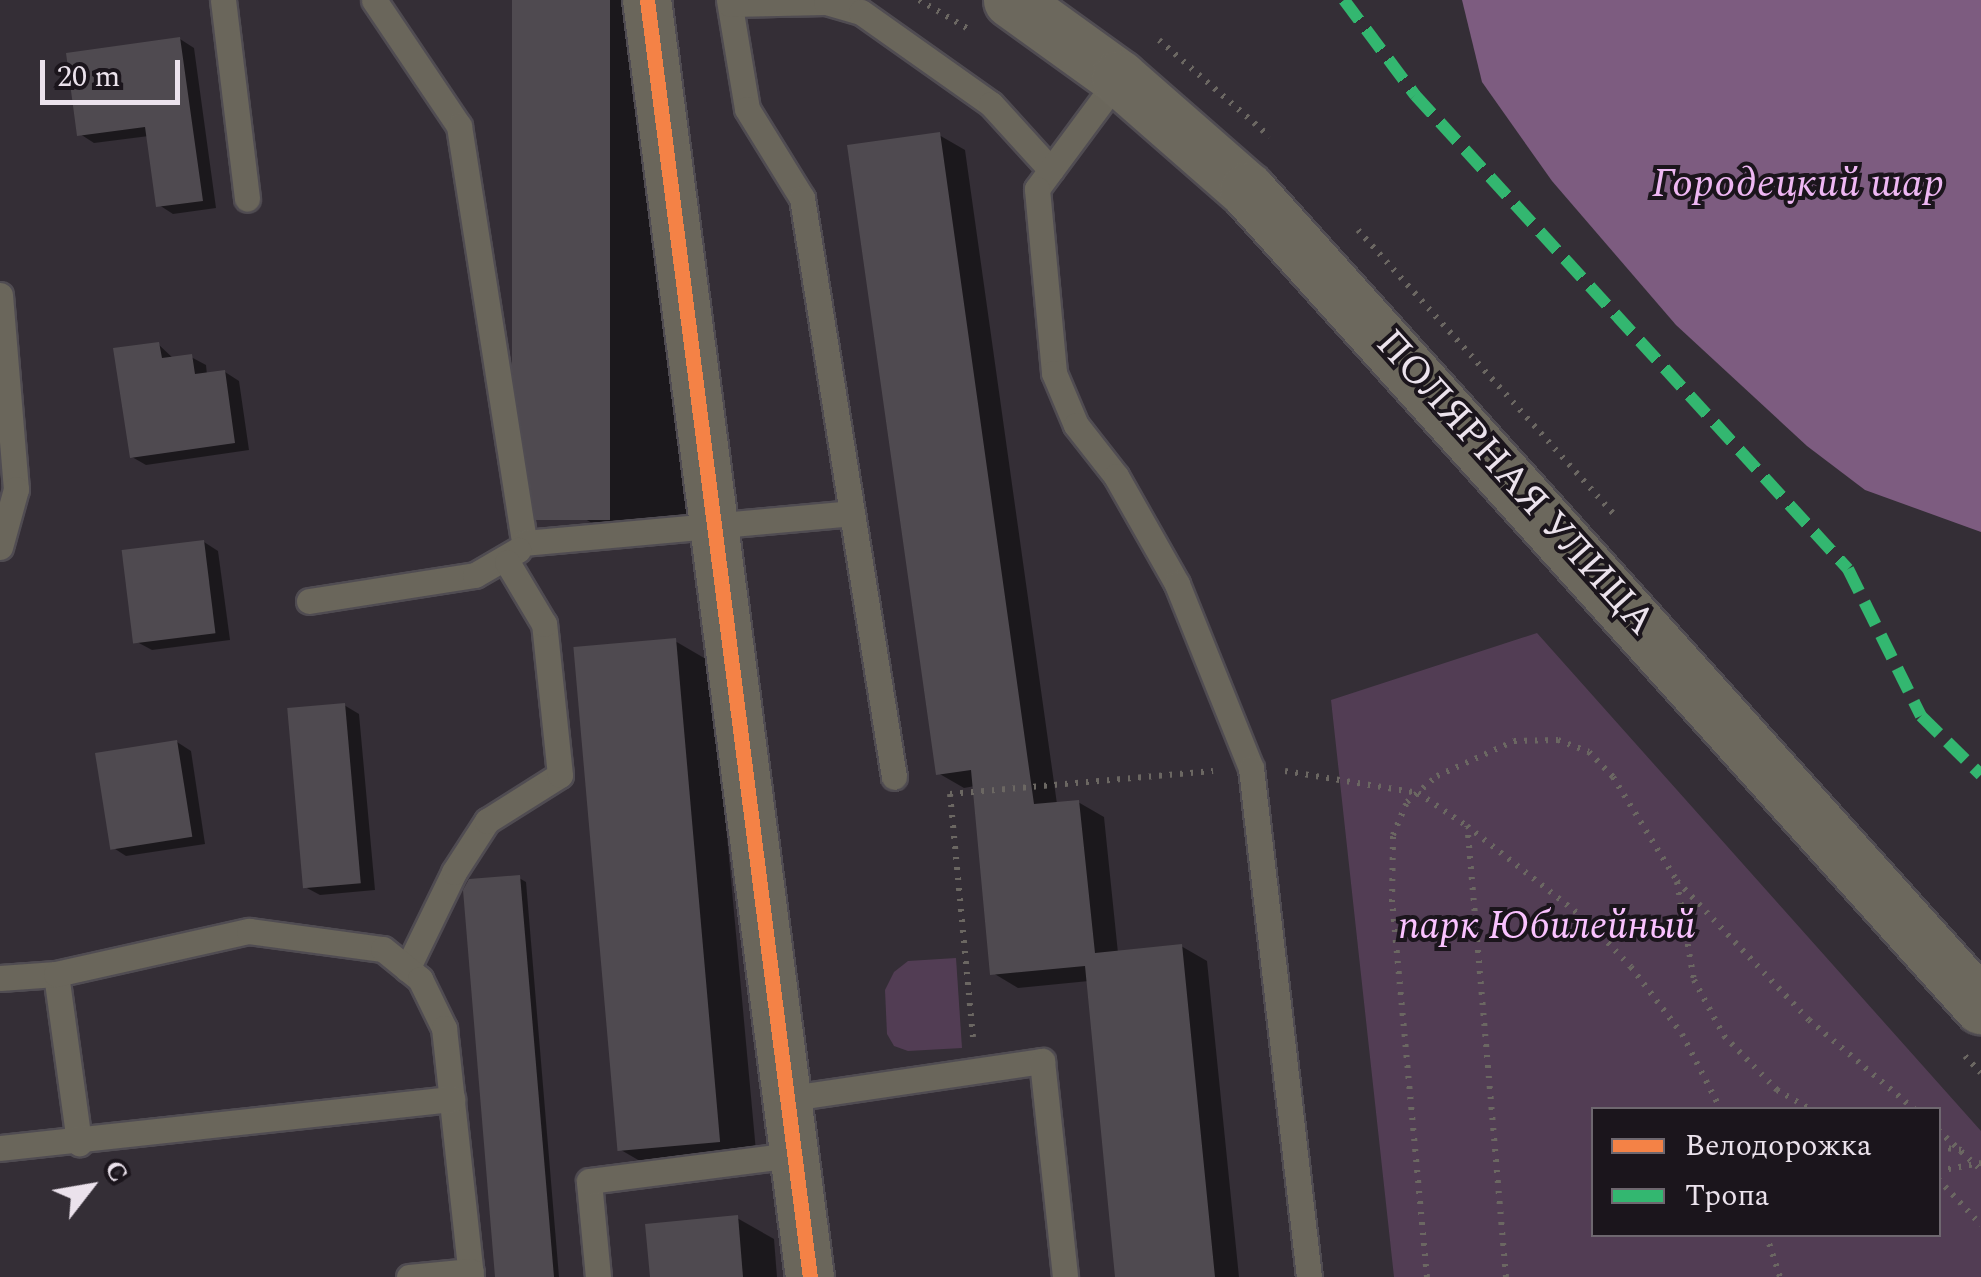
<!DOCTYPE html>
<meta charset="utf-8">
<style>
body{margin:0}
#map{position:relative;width:1981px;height:1277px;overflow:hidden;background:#342e36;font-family:Spectral,serif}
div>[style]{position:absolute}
.green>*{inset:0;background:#523d54}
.water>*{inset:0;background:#7d5c80}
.shadow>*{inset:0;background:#0007}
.building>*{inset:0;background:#4f4a50;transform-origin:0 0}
.path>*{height:6px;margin-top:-3px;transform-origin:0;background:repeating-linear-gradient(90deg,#6b6762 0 2.5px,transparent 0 10.5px)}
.roads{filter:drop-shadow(2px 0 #504c52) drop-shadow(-2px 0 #504c52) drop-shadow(0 2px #504c52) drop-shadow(0 -2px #504c52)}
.lane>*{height:25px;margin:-12.5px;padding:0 12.5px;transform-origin:12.5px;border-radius:12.5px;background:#6a665b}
.street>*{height:48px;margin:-24px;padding:0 24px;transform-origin:24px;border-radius:24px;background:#6a665b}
.secondary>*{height:55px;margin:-27.5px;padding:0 27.5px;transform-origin:27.5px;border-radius:27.5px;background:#6c685d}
.quiet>*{height:12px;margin-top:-6px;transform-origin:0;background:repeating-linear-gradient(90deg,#33b770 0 25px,transparent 0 37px)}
.cycleway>*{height:15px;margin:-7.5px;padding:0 7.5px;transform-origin:7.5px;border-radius:7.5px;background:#f48246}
span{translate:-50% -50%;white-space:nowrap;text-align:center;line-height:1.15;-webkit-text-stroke:8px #1b151c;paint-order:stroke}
.street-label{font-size:40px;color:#ebe2ec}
.park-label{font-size:40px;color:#fac2ff;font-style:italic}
.water-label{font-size:42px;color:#eeb7f3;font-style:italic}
.legend{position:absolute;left:1591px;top:1107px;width:350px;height:130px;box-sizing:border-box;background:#1b151c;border:2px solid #6e676f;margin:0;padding:12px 18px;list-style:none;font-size:30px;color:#ebe2ec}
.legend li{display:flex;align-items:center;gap:20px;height:50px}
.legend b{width:50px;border:2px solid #6e676f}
.north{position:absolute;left:40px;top:1137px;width:100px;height:100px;-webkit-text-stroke:8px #1b151c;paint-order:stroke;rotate:59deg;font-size:28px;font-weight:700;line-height:40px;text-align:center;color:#ebe2ec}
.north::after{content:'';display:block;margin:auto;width:35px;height:45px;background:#ebe2ec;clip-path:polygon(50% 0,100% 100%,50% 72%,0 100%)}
.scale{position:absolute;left:40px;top:60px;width:140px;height:45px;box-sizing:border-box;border:5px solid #ebe2ec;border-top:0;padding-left:12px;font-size:30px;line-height:35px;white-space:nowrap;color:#ebe2ec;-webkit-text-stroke:8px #1b151c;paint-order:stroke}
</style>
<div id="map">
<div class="green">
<div style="clip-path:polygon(evenodd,1537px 633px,1981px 1131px,1981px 1277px,1394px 1277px,1331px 700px,1537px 633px,1594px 1110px,1938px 1110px,1938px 1234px,1594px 1234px,1594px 1110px)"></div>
<div style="clip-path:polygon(956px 958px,962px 1048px,908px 1051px,894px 1046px,887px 1034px,885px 990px,894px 972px,908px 961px)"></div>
</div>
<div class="water">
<div style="clip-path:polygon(1462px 0,1981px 0,1981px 532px,1865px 490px,1807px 446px,1676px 325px,1552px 181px,1482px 82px)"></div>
</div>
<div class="shadow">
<div style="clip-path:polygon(540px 0,623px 0,636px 8px,700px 519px,606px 531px,578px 515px)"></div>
<div style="clip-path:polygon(180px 39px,194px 48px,216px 208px,173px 214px,159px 205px,149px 136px,94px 143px,80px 134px)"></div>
<div style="clip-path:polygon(939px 135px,965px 150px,1057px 804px,1078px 802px,1104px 817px,1118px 953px,1181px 946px,1207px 961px,1239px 1277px,1117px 1277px,1089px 981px,1018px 988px,993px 973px,975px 786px,964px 788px,938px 773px)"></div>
<div style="clip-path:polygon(158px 344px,174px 359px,191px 357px,206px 365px,207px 375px,225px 372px,239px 381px,249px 450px,146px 465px,132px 457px)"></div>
<div style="clip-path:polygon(204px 542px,218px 551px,230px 640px,152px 650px,137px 642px)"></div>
<div style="clip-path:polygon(675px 641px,711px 662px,757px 1162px,657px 1171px,621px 1150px)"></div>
<div style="clip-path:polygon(344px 705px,359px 714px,375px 890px,320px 895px,305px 887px)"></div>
<div style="clip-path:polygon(177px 742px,191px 751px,205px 844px,126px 856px,112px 847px)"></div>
<div style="clip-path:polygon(519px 878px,526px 882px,559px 1277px,498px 1277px)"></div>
<div style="clip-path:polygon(737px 1218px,774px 1239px,777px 1277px,653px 1277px)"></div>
</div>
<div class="building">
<div style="left:512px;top:0;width:98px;height:520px"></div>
<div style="clip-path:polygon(180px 37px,203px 201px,156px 207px,145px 127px,77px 136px,66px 53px)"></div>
<div style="clip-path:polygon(940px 132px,1034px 804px,1079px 800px,1095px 953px,1182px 944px,1215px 1277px,1115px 1277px,1085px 966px,990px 975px,971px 770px,936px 775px,847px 145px)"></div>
<div style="clip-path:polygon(159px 342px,162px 358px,192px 354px,195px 374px,225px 370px,235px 443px,130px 458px,113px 348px)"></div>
<div style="left:204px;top:540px;width:94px;height:83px;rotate:83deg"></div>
<div style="left:676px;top:638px;width:506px;height:103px;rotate:85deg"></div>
<div style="left:345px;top:703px;width:181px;height:58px;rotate:85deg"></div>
<div style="left:177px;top:740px;width:98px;height:83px;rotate:81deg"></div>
<div style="clip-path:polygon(520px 875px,554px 1277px,495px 1277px,463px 890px,469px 879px)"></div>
<div style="clip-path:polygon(738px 1215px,743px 1277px,650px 1277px,645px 1224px)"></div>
</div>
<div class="path">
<div style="left:919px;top:0;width:59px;rotate:30.5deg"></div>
<div style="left:1159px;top:40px;width:147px;rotate:41.1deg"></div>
<div style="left:1358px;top:230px;width:382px;rotate:48deg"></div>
<div style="left:1285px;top:771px;width:135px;rotate:9.4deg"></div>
<div style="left:1418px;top:793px;width:59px;rotate:34deg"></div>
<div style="left:1677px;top:882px;width:99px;rotate:80.2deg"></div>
<div style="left:1694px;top:980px;width:64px;rotate:61.8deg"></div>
<div style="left:1724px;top:1036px;width:76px;rotate:45.5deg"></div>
<div style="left:1777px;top:1090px;width:39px;rotate:30deg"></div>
<div style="left:973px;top:1037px;width:244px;rotate:-95.4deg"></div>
<div style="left:950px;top:794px;width:264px;rotate:-5deg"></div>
<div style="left:1965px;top:1056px;width:23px;rotate:47deg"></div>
<div style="left:1938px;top:1130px;width:59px;rotate:42.9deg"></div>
<div style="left:1938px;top:1147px;width:24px;rotate:7deg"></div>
<div style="left:1938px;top:1171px;width:44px;rotate:-10.5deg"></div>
<div style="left:1938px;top:1179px;width:63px;rotate:46.9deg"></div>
<div style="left:1766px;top:1234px;width:45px;rotate:72deg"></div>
<div style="left:1427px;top:1277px;width:377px;rotate:-95.3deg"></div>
<div style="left:1392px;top:902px;width:67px;rotate:-89.1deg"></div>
<div style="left:1393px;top:835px;width:36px;rotate:-67deg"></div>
<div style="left:1407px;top:802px;width:40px;rotate:-41deg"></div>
<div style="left:1437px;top:776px;width:85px;rotate:-24.4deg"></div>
<div style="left:1514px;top:741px;width:44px;rotate:-1.3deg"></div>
<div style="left:1558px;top:740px;width:33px;rotate:21deg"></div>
<div style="left:1589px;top:752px;width:35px;rotate:46deg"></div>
<div style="left:1613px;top:777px;width:122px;rotate:58.4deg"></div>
<div style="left:1677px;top:881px;width:192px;rotate:46.5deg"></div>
<div style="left:1809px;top:1020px;width:139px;rotate:40.3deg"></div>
<div style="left:1506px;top:1277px;width:453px;rotate:-94.9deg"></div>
<div style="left:1467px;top:826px;width:152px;rotate:38.3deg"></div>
<div style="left:1586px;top:920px;width:65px;rotate:46.2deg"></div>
<div style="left:1631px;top:967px;width:84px;rotate:52.7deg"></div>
<div style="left:1682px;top:1034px;width:85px;rotate:62.8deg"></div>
</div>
<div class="roads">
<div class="lane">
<div style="left:223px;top:0;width:200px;rotate:83.1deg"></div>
<div style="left:374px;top:0;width:152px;rotate:56deg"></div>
<div style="left:459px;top:126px;width:422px;rotate:81.1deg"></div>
<div style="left:524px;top:543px;width:329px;rotate:-5.2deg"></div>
<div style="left:729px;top:0;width:110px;rotate:80.6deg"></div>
<div style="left:747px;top:109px;width:105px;rotate:58.3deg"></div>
<div style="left:802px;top:198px;width:586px;rotate:80.97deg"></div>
<div style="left:730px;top:4px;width:96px;rotate:-1.2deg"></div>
<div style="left:826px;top:2px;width:36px;rotate:16deg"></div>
<div style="left:861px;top:12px;width:159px;rotate:35.3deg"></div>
<div style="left:991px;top:104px;width:89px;rotate:47.7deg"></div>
<div style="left:1119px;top:78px;width:138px;rotate:126.5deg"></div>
<div style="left:1037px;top:189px;width:185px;rotate:84.7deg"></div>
<div style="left:1054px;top:373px;width:56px;rotate:67.1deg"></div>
<div style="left:1076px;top:425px;width:65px;rotate:51.9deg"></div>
<div style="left:1116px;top:476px;width:124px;rotate:60.5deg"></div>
<div style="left:1177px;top:584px;width:198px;rotate:68.1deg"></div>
<div style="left:1251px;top:768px;width:512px;rotate:83.5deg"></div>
<div style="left:0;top:295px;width:195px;rotate:85.3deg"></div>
<div style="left:16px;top:489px;width:60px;rotate:105.4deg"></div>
<div style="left:309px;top:601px;width:168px;rotate:-8.9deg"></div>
<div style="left:475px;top:575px;width:50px;rotate:-30.2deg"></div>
<div style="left:407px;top:969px;width:108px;rotate:-64.1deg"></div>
<div style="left:454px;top:872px;width:61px;rotate:-57.1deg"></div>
<div style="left:487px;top:821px;width:86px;rotate:-32.2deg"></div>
<div style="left:560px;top:775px;width:152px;rotate:-96deg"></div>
<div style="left:544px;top:624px;width:72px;rotate:-120.8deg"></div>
<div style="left:56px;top:974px;width:171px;rotate:82.2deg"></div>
<div style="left:0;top:978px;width:56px;rotate:-4.1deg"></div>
<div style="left:56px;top:974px;width:198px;rotate:-12.6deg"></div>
<div style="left:249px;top:931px;width:135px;rotate:7.7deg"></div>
<div style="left:383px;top:949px;width:48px;rotate:39deg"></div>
<div style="left:420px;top:979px;width:55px;rotate:63.9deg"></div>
<div style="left:444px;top:1028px;width:250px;rotate:83.8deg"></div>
<div style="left:784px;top:1099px;width:261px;rotate:-8.4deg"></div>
<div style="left:1042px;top:1061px;width:217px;rotate:83.9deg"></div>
<div style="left:0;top:1148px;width:455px;rotate:-6.2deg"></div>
<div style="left:409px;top:1277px;width:62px;rotate:-5.5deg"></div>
<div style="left:598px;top:1277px;width:96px;rotate:-95.4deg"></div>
<div style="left:589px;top:1181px;width:206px;rotate:-7.3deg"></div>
</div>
<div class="street">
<div style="left:647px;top:0;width:1287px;rotate:82.73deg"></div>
</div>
<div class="secondary">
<div style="left:1011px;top:0;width:133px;rotate:35.8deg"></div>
<div style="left:1119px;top:78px;width:170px;rotate:41.2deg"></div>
<div style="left:1247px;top:190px;width:1098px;rotate:48.03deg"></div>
</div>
</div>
<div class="quiet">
<div style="left:1344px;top:0;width:119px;rotate:53.2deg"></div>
<div style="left:1415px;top:95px;width:642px;rotate:47.59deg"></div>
<div style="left:1848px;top:569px;width:164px;rotate:63.6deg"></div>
<div style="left:1921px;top:716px;width:84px;rotate:44.5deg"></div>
</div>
<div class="cycleway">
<div style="left:647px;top:0;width:1287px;rotate:82.73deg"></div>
</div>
<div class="street-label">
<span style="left:1515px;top:483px;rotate:48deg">ПОЛЯРНАЯ УЛИЦА</span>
</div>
<div class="park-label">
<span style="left:1547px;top:927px">парк Юбилейный</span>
</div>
<div class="water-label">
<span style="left:1798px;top:184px">Городецкий шар</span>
</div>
<ul class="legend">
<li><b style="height:12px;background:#f48246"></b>Велодорожка</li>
<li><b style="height:12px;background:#33b770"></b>Тропа</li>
</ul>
<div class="north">С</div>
<div class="scale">20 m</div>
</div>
